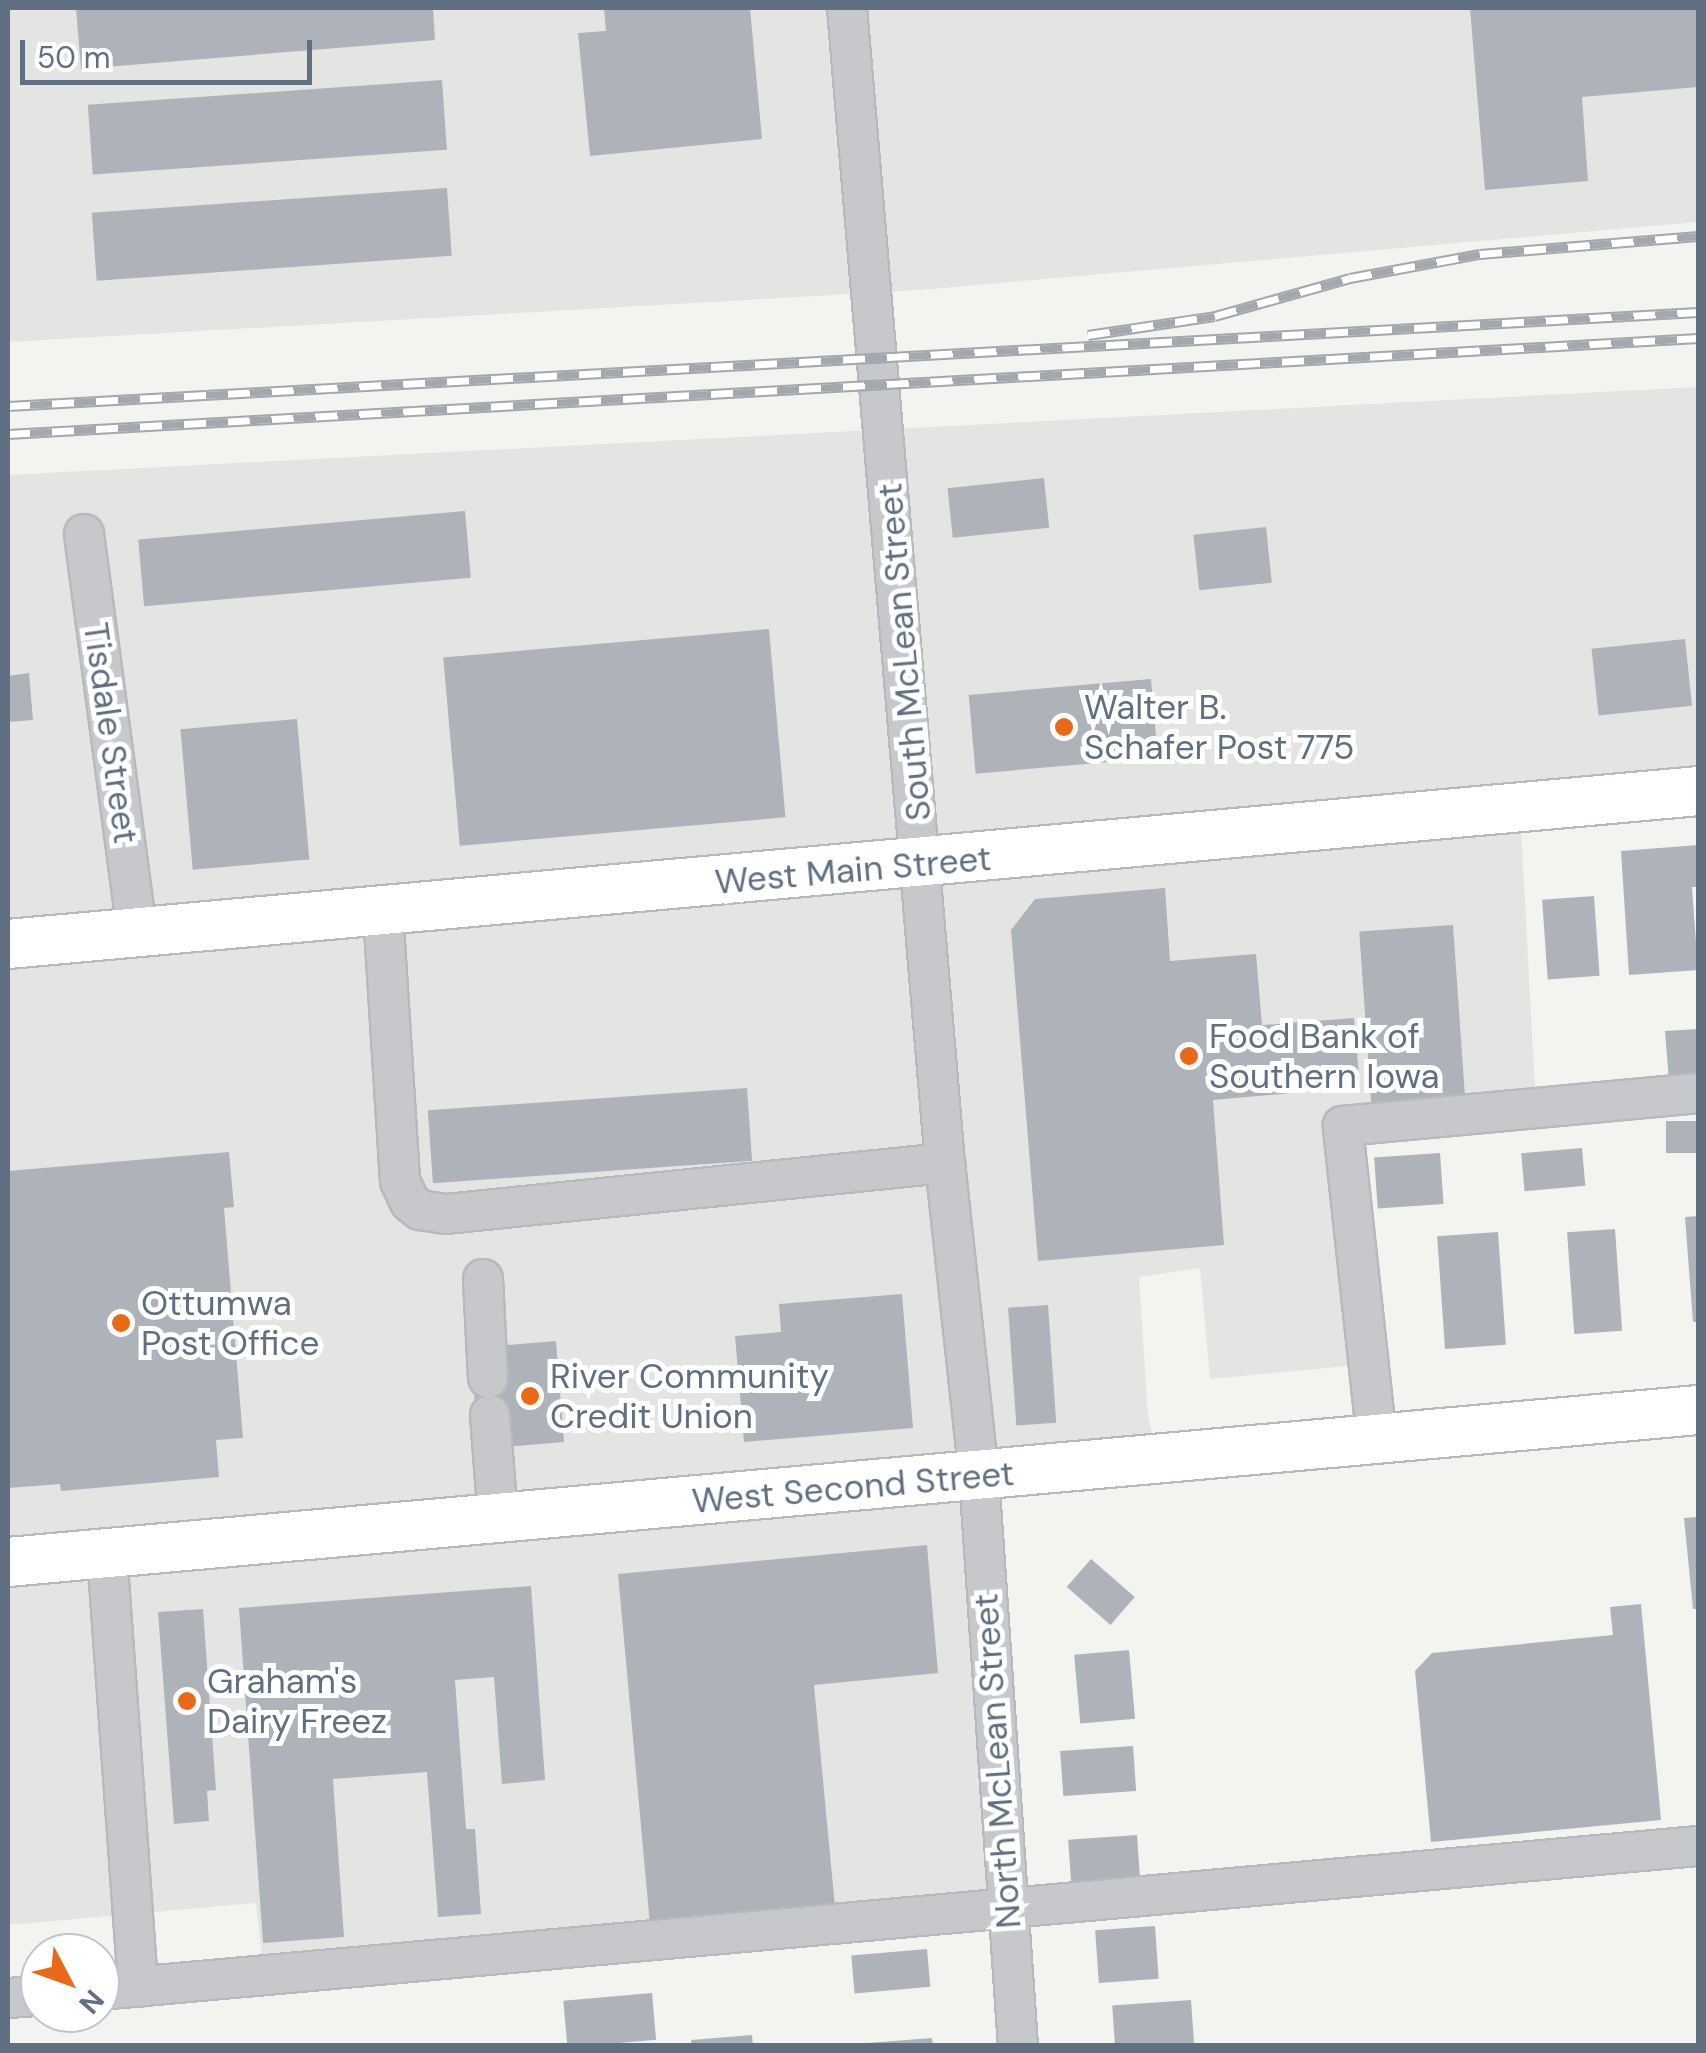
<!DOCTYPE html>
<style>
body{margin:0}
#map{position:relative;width:1706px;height:2053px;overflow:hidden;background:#f3f4ef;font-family:"DM Sans",sans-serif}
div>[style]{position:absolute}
.built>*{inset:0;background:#e4e4e3}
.building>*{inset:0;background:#aeb3ba;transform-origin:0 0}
.roads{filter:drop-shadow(2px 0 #b6b9bd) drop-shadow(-2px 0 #b6b9bd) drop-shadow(0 2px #b6b9bd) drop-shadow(0 -2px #b6b9bd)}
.minor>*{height:38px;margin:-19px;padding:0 19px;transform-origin:19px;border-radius:19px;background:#c6c8cc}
.major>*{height:48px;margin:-24px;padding:0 24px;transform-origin:24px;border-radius:24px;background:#fff}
.rail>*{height:11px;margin-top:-5.5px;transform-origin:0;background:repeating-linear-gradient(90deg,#fff 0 22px,#a3a8ae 0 44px);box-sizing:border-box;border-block:2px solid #a3a8ae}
.dots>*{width:28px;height:28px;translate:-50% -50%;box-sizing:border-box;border:5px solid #fff;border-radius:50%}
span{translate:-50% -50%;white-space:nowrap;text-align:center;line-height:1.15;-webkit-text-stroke:10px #fff;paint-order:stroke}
.street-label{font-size:35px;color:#616f82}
.poi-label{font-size:35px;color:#616f82}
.left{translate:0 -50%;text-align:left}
.frame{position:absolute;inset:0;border:10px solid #616f82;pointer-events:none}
.north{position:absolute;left:20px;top:1933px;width:100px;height:100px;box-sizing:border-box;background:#fff;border:2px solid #c0c5cd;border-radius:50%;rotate:131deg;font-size:28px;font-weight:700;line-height:40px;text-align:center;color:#616f82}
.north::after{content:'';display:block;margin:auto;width:35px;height:45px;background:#ea6919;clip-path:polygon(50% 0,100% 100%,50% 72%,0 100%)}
.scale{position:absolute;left:20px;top:40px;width:292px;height:45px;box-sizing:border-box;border:5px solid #616f82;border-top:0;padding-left:12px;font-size:30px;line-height:35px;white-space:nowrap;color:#616f82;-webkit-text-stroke:8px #fff;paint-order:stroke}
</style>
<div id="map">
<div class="built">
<div style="clip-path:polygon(8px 8px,1698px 8px,1698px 222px,920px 290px,8px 342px)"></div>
<div style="clip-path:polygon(1698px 387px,1698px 791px,1520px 809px,1536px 1107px,1344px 1126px,1369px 1364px,1210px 1379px,1200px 1268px,1139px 1277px,1148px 1416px,1158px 1460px,980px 1476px,1006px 1908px,264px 1976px,256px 1903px,8px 1925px,8px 475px)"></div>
</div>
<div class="building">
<div style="clip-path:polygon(76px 8px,433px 8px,435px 40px,81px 69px)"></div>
<div style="clip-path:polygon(604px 8px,750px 8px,762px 139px,590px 156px,578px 33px,606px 31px)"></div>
<div style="clip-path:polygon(1470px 8px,1698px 8px,1698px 87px,1582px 97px,1588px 181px,1485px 190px)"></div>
<div style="left:442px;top:80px;width:70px;height:355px;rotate:86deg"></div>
<div style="left:447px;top:188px;width:68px;height:356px;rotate:86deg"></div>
<div style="left:1044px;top:478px;width:50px;height:97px;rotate:84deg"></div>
<div style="left:465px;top:511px;width:67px;height:328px;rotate:85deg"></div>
<div style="left:1266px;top:527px;width:56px;height:73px;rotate:84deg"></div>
<div style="left:769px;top:629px;width:189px;height:327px;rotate:85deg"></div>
<div style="left:1685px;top:639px;width:67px;height:94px;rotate:84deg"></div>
<div style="clip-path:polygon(29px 673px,33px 720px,8px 722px,8px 676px)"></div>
<div style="left:1151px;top:679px;width:79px;height:183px;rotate:85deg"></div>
<div style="left:297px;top:719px;width:141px;height:117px;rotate:85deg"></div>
<div style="clip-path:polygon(1698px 845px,1698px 887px,1692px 887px,1698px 970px,1629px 975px,1621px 851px)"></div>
<div style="clip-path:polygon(1165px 888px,1170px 961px,1256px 954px,1262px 1025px,1354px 1018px,1360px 1087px,1213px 1100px,1224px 1245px,1038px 1261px,1011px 930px,1035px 899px)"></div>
<div style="left:1594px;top:896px;width:80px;height:52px;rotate:86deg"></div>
<div style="left:1453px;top:925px;width:178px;height:94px;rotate:86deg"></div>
<div style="clip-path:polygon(1698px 1029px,1698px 1078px,1669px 1081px,1665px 1031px)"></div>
<div style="left:747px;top:1088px;width:73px;height:320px;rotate:86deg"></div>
<div style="left:1698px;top:1121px;width:32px;height:32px;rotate:90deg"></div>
<div style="left:1582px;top:1148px;width:38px;height:61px;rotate:85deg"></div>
<div style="clip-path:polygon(229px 1152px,234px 1207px,224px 1208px,243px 1438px,216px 1440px,219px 1477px,61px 1491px,60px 1484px,8px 1488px,8px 1171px)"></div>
<div style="left:1440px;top:1153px;width:51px;height:66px;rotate:86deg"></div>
<div style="clip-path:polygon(1698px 1216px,1698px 1322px,1693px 1322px,1685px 1217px)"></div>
<div style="left:1615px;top:1229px;width:102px;height:48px;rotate:86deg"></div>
<div style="left:1498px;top:1232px;width:113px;height:61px;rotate:86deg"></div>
<div style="clip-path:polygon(902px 1294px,913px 1428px,744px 1442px,735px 1336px,781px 1332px,779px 1304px)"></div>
<div style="left:1048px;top:1305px;width:118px;height:40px;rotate:86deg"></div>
<div style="clip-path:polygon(556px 1341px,564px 1442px,504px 1447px,476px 1417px,473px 1379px,496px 1346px)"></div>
<div style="clip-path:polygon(1698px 1517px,1698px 1609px,1693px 1609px,1684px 1518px)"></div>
<div style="clip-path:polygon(927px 1545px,938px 1673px,814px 1685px,835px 1907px,650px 1925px,618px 1574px)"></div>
<div style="left:1091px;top:1559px;width:58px;height:37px;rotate:41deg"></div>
<div style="clip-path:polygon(531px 1586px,545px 1780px,502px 1784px,494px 1677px,455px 1680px,466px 1829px,475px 1829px,481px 1914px,438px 1917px,427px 1772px,333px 1779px,344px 1937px,263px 1943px,239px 1608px)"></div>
<div style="clip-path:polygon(1641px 1604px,1661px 1820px,1431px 1842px,1415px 1671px,1432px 1653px,1613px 1635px,1610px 1607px)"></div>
<div style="clip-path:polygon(203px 1609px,216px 1790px,207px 1791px,209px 1821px,174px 1824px,158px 1612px)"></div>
<div style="left:1129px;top:1650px;width:69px;height:55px;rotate:85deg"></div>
<div style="left:1133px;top:1746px;width:45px;height:73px;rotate:86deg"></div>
<div style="left:1137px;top:1835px;width:44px;height:69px;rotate:86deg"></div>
<div style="left:1155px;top:1926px;width:53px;height:60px;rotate:86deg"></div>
<div style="left:927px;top:1949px;width:38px;height:76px;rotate:85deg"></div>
<div style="left:652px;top:1993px;width:47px;height:89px;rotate:85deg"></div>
<div style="left:1191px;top:2000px;width:46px;height:79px;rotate:86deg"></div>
<div style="clip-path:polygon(752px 2035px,753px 2046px,692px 2046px,691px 2040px)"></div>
<div style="clip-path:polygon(932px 2038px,933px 2046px,868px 2046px,868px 2043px)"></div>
</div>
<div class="roads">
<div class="minor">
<div style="left:847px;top:8px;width:1159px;rotate:85.15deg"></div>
<div style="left:945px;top:1163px;width:315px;rotate:83.8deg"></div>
<div style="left:979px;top:1476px;width:571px;rotate:86.09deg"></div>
<div style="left:84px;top:534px;width:403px;rotate:82.4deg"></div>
<div style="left:383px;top:911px;width:271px;rotate:86.4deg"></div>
<div style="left:400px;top:1181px;width:23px;rotate:65deg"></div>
<div style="left:410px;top:1202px;width:13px;rotate:39deg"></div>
<div style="left:420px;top:1210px;width:26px;rotate:9deg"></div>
<div style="left:446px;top:1214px;width:502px;rotate:-5.84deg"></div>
<div style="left:483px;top:1279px;width:99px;rotate:87.1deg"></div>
<div style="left:490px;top:1415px;width:104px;rotate:85.6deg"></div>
<div style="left:1377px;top:1441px;width:317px;rotate:-96.2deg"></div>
<div style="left:1343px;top:1126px;width:357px;rotate:-5.3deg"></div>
<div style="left:107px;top:1553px;width:435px;rotate:85.9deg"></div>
<div style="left:100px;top:1990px;width:1604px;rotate:-5.15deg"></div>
<div style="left:8px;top:1998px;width:32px;rotate:-4deg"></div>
</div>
<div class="major">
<div style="left:8px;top:944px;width:1697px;rotate:-5.17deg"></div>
<div style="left:8px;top:1562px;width:1697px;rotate:-5.14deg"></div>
</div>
</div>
<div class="rail">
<div style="left:1088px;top:335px;width:128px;rotate:-8.5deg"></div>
<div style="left:1215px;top:316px;width:140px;rotate:-15.7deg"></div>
<div style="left:1350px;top:278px;width:132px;rotate:-10.5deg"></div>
<div style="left:1480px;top:254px;width:219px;rotate:-4.7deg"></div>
<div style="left:8px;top:406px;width:1693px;rotate:-3.18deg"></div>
<div style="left:8px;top:434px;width:1693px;rotate:-3.25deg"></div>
</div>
<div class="dots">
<div style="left:1064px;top:727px;background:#ea6919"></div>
<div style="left:1189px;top:1056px;background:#ea6919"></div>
<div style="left:121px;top:1323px;background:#ea6919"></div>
<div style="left:530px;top:1396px;background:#ea6919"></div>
<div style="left:187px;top:1701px;background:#ea6919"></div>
</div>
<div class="street-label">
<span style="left:904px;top:652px;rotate:-95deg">South McLean Street</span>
<span style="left:111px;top:733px;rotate:82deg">Tisdale Street</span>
<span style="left:853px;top:870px;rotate:-5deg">West Main Street</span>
<span style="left:853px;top:1487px;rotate:-5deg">West Second Street</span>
<span style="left:997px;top:1761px;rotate:-94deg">North McLean Street</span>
</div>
<div class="poi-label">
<span class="left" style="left:1084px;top:727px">Walter B.<br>Schafer Post 775</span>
<span class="left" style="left:1209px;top:1056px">Food Bank of<br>Southern Iowa</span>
<span class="left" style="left:141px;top:1323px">Ottumwa<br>Post Office</span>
<span class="left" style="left:550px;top:1396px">River Community<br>Credit Union</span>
<span class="left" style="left:207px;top:1701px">Graham's<br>Dairy Freez</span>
</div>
<div class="frame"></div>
<div class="north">N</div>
<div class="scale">50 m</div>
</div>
